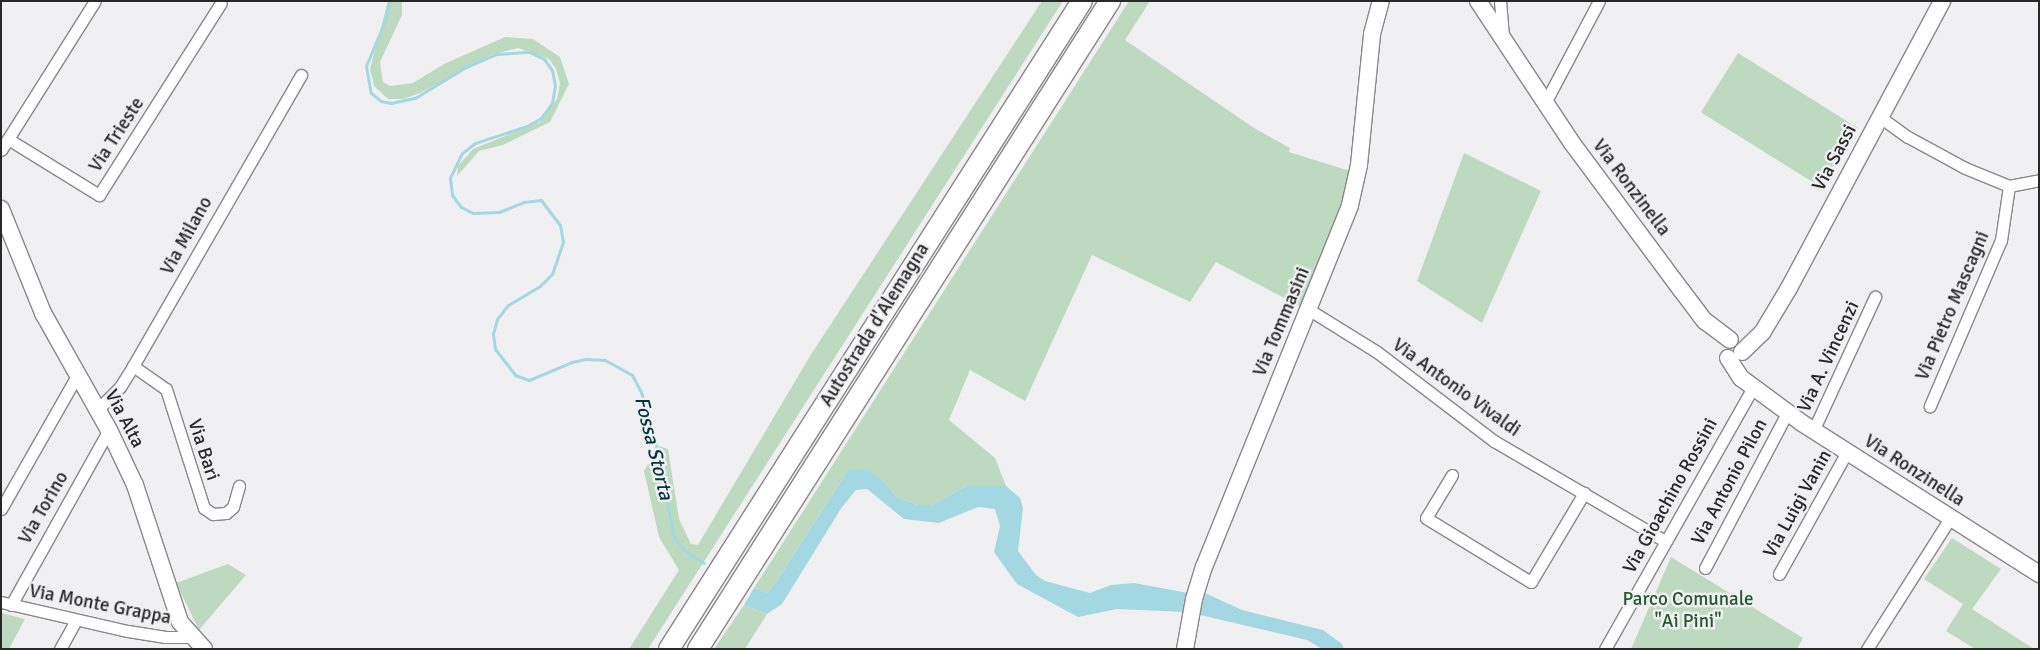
<!DOCTYPE html>
<style>
body{margin:0}
#map{position:relative;width:2040px;height:650px;overflow:hidden;background:#f0f0f2;font-family:Signika,sans-serif}
div>[style]{position:absolute}
.green>*{inset:0;background:#bddac1;transform-origin:0 0}
.water>*{inset:0;background:#a3d8e2}
.stream>*{height:3px;margin:-1.5px;padding:0 1.5px;transform-origin:1.5px;border-radius:1.5px;background:#a3d8e2}
.roads{filter:drop-shadow(1px 0 #888889) drop-shadow(-1px 0 #888889) drop-shadow(0 1px #888889) drop-shadow(0 -1px #888889)}
.street>*{height:11px;margin:-5.5px;padding:0 5.5px;transform-origin:5.5px;border-radius:5.5px;background:#fff}
.secondary>*{height:16px;margin:-8px;padding:0 8px;transform-origin:8px;border-radius:8px;background:#fff}
.highway>*{height:20px;margin:-10px;padding:0 10px;transform-origin:10px;border-radius:10px;background:#fff}
span{translate:-50% -50%;white-space:nowrap;text-align:center;line-height:1.15;-webkit-text-stroke:5px #f0f0f2;paint-order:stroke}
.street-label{font-size:19px;color:#282828}
.park-label{font-size:19px;color:#245830}
.water-label{font-size:20px;color:#01353d;font-style:italic}
.frame{position:absolute;inset:0;border:2px solid #282828;pointer-events:none}
</style>
<div id="map">
<div class="green">
<div style="clip-path:polygon(388px 1px,402px 1px,402px 15px,380px 62px,383px 82px,390px 86px,413px 83px,444px 64px,505px 37px,533px 39px,560px 57px,569px 84px,550px 122px,503px 145px,479px 151px,457px 176px,458px 166px,473px 149px,540px 122px,557px 99px,560px 83px,556px 69px,549px 59px,518px 48px,491px 55px,420px 93px,403px 99px,388px 99px,374px 86px,370px 69px)"></div>
<div style="clip-path:polygon(1042px 1px,1063px 1px,648px 649px,629px 649px,679px 570px,659px 537px,644px 471px,659px 446px,668px 449px,679px 519px,691px 544px,698px 545px,810px 356px)"></div>
<div style="clip-path:polygon(1129px 1px,1150px 1px,1125px 40px,1254px 128px,1290px 148px,1289px 152px,1350px 171px,1345px 197px,1307px 310px,1216px 262px,1190px 302px,1092px 255px,1025px 401px,970px 370px,949px 420px,995px 458px,1006px 486px,966px 486px,932px 505px,917px 505px,897px 497px,883px 481px,848px 470px,776px 582px,767px 593px,754px 588px)"></div>
<div style="left:1738px;top:53px;width:141px;height:70px;rotate:32deg"></div>
<div style="clip-path:polygon(1464px 153px,1541px 191px,1482px 323px,1417px 281px)"></div>
<div style="clip-path:polygon(1952px 538px,2001px 569px,1972px 609px,2034px 649px,1975px 649px,1946px 631px,1963px 604px,1924px 579px)"></div>
<div style="clip-path:polygon(1671px 557px,1803px 638px,1797px 649px,1631px 649px)"></div>
<div style="clip-path:polygon(228px 564px,246px 575px,199px 630px,176px 583px)"></div>
<div style="clip-path:polygon(744px 605px,767px 614px,745px 649px,714px 649px)"></div>
<div style="clip-path:polygon(1px 613px,25px 619px,9px 649px,1px 649px)"></div>
</div>
<div class="water">
<div style="clip-path:polygon(867px 469px,883px 481px,897px 497px,917px 505px,932px 505px,966px 486px,1006px 486px,1020px 498px,1023px 508px,1018px 551px,1036px 575px,1045px 581px,1090px 593px,1111px 585px,1134px 583px,1188px 593px,1185px 612px,1117px 609px,1078px 617px,1017px 584px,994px 552px,1000px 526px,995px 509px,978px 507px,939px 523px,904px 519px,867px 489px,856px 490px,842px 507px,782px 604px,767px 614px,744px 605px,754px 588px,767px 593px,776px 582px,848px 470px)"></div>
<div style="clip-path:polygon(1205px 593px,1242px 610px,1323px 630px,1342px 644px,1344px 649px,1322px 649px,1307px 640px,1200px 615px)"></div>
</div>
<div class="stream">
<div style="left:389px;top:1px;width:15px;rotate:98deg"></div>
<div style="left:387px;top:16px;width:54px;rotate:112.8deg"></div>
<div style="left:366px;top:66px;width:27px;rotate:80deg"></div>
<div style="left:371px;top:93px;width:13px;rotate:39deg"></div>
<div style="left:381px;top:101px;width:10px;rotate:11deg"></div>
<div style="left:391px;top:103px;width:25px;rotate:-12deg"></div>
<div style="left:415px;top:98px;width:60px;rotate:-31.3deg"></div>
<div style="left:466px;top:67px;width:34px;rotate:-23deg"></div>
<div style="left:497px;top:54px;width:32px;rotate:-4deg"></div>
<div style="left:529px;top:52px;width:17px;rotate:25deg"></div>
<div style="left:544px;top:59px;width:14px;rotate:54deg"></div>
<div style="left:552px;top:70px;width:16px;rotate:79deg"></div>
<div style="left:555px;top:86px;width:17px;rotate:100deg"></div>
<div style="left:552px;top:103px;width:19px;rotate:126deg"></div>
<div style="left:541px;top:118px;width:16px;rotate:150deg"></div>
<div style="left:527px;top:126px;width:55px;rotate:161.9deg"></div>
<div style="left:475px;top:143px;width:16px;rotate:142deg"></div>
<div style="left:462px;top:153px;width:28px;rotate:116deg"></div>
<div style="left:450px;top:178px;width:17px;rotate:83deg"></div>
<div style="left:452px;top:195px;width:15px;rotate:53deg"></div>
<div style="left:461px;top:207px;width:13px;rotate:27deg"></div>
<div style="left:473px;top:213px;width:26px;rotate:-2deg"></div>
<div style="left:499px;top:212px;width:27px;rotate:-22deg"></div>
<div style="left:524px;top:202px;width:17px;rotate:-7deg"></div>
<div style="left:541px;top:200px;width:31px;rotate:53deg"></div>
<div style="left:560px;top:225px;width:17px;rotate:80deg"></div>
<div style="left:563px;top:242px;width:34px;rotate:109deg"></div>
<div style="left:552px;top:274px;width:17px;rotate:135deg"></div>
<div style="left:540px;top:286px;width:37px;rotate:149deg"></div>
<div style="left:508px;top:305px;width:18px;rotate:128deg"></div>
<div style="left:497px;top:319px;width:16px;rotate:105deg"></div>
<div style="left:493px;top:334px;width:15px;rotate:82deg"></div>
<div style="left:495px;top:349px;width:33px;rotate:52deg"></div>
<div style="left:515px;top:375px;width:15px;rotate:20deg"></div>
<div style="left:529px;top:380px;width:47px;rotate:-22.7deg"></div>
<div style="left:572px;top:362px;width:14px;rotate:-12deg"></div>
<div style="left:586px;top:359px;width:19px;rotate:3deg"></div>
<div style="left:605px;top:360px;width:31px;rotate:29deg"></div>
<div style="left:632px;top:375px;width:19px;rotate:62deg"></div>
<div style="left:641px;top:392px;width:40px;rotate:72deg"></div>
<div style="left:653px;top:430px;width:110px;rotate:79deg"></div>
<div style="left:674px;top:538px;width:19px;rotate:47deg"></div>
<div style="left:687px;top:552px;width:20px;rotate:33deg"></div>
</div>
<div class="roads">
<div class="street">
<div style="left:1500px;top:1px;width:37px;rotate:85deg"></div>
<div style="left:1546px;top:101px;width:113px;rotate:-62.1deg"></div>
<div style="left:1880px;top:117px;width:34px;rotate:36deg"></div>
<div style="left:1908px;top:137px;width:65px;rotate:28.5deg"></div>
<div style="left:1965px;top:168px;width:48px;rotate:22.2deg"></div>
<div style="left:2009px;top:186px;width:55px;rotate:98.4deg"></div>
<div style="left:2001px;top:240px;width:181px;rotate:113.2deg"></div>
<div style="left:8px;top:139px;width:107px;rotate:31.6deg"></div>
<div style="left:99px;top:195px;width:227px;rotate:-57.6deg"></div>
<div style="left:1px;top:150px;width:176px;rotate:-57.8deg"></div>
<div style="left:2009px;top:186px;width:31px;rotate:-11deg"></div>
<div style="left:1308px;top:309px;width:81px;rotate:31.9deg"></div>
<div style="left:1377px;top:352px;width:147px;rotate:37.3deg"></div>
<div style="left:1494px;top:441px;width:198px;rotate:30.3deg"></div>
<div style="left:133px;top:366px;width:40px;rotate:34.9deg"></div>
<div style="left:166px;top:389px;width:125px;rotate:72.3deg"></div>
<div style="left:204px;top:508px;width:11px;rotate:34deg"></div>
<div style="left:213px;top:514px;width:13px;rotate:-4deg"></div>
<div style="left:226px;top:513px;width:9px;rotate:-41deg"></div>
<div style="left:233px;top:507px;width:22px;rotate:-74deg"></div>
<div style="left:97px;top:410px;width:33px;rotate:-45deg"></div>
<div style="left:120px;top:387px;width:25px;rotate:-58deg"></div>
<div style="left:133px;top:366px;width:336px;rotate:-60deg"></div>
<div style="left:1813px;top:431px;width:148px;rotate:-65.2deg"></div>
<div style="left:1452px;top:475px;width:50px;rotate:121.2deg"></div>
<div style="left:1426px;top:518px;width:123px;rotate:31.4deg"></div>
<div style="left:1531px;top:582px;width:104px;rotate:-59.2deg"></div>
<div style="left:1px;top:509px;width:153px;rotate:-60.3deg"></div>
<div style="left:1705px;top:568px;width:175px;rotate:-62.1deg"></div>
<div style="left:1779px;top:574px;width:140px;rotate:-60.9deg"></div>
<div style="left:1px;top:602px;width:130px;rotate:12.9deg"></div>
<div style="left:128px;top:631px;width:38px;rotate:9deg"></div>
<div style="left:166px;top:637px;width:27px"></div>
<div style="left:11px;top:605px;width:201px;rotate:-60.8deg"></div>
<div style="left:60px;top:649px;width:33px;rotate:-61deg"></div>
<div style="left:1605px;top:649px;width:301px;rotate:-60.5deg"></div>
<div style="left:1867px;top:649px;width:155px;rotate:-57.6deg"></div>
</div>
<div class="secondary">
<div style="left:1478px;top:1px;width:170px;rotate:56.5deg"></div>
<div style="left:1572px;top:143px;width:184px;rotate:53.4deg"></div>
<div style="left:1682px;top:291px;width:38px;rotate:53deg"></div>
<div style="left:1705px;top:321px;width:31px;rotate:37deg"></div>
<div style="left:1px;top:209px;width:112px;rotate:68deg"></div>
<div style="left:43px;top:313px;width:134px;rotate:60.6deg"></div>
<div style="left:109px;top:430px;width:61px;rotate:64.7deg"></div>
<div style="left:135px;top:485px;width:144px;rotate:71.8deg"></div>
<div style="left:180px;top:622px;width:36px;rotate:48deg"></div>
<div style="left:1742px;top:352px;width:28px;rotate:-44deg"></div>
<div style="left:1762px;top:333px;width:52px;rotate:-59deg"></div>
<div style="left:1789px;top:288px;width:325px;rotate:-61.9deg"></div>
<div style="left:1728px;top:358px;width:24px;rotate:57deg"></div>
<div style="left:1741px;top:378px;width:76px;rotate:36.4deg"></div>
<div style="left:1802px;top:423px;width:281px;rotate:32.5deg"></div>
<div style="left:1185px;top:649px;width:51px;rotate:-79.8deg"></div>
<div style="left:1194px;top:599px;width:34px;rotate:-73deg"></div>
<div style="left:1204px;top:567px;width:390px;rotate:-68deg"></div>
<div style="left:1350px;top:205px;width:41px;rotate:-77.3deg"></div>
<div style="left:1359px;top:165px;width:132px;rotate:-84.3deg"></div>
<div style="left:1372px;top:34px;width:34px;rotate:-75deg"></div>
</div>
<div class="highway">
<div style="left:669px;top:649px;width:768px;rotate:-57.49deg"></div>
<div style="left:698px;top:649px;width:768px;rotate:-57.55deg"></div>
</div>
</div>
<div class="street-label">
<span style="left:117px;top:135px;rotate:-57deg">Via Trieste</span>
<span style="left:1835px;top:158px;rotate:-62deg">Via Sassi</span>
<span style="left:1631px;top:188px;rotate:53deg">Via Ronzinella</span>
<span style="left:187px;top:236px;rotate:-61deg">Via Milano</span>
<span style="left:1953px;top:306px;rotate:-67deg">Via Pietro Mascagni</span>
<span style="left:1282px;top:322px;rotate:-67deg">Via Tommasini</span>
<span style="left:875px;top:325px;rotate:-58deg">Autostrada d'Alemagna</span>
<span style="left:1829px;top:357px;rotate:-65deg">Via A. Vincenzi</span>
<span style="left:1456px;top:388px;rotate:36deg">Via Antonio Vivaldi</span>
<span style="left:124px;top:419px;rotate:62deg">Via Alta</span>
<span style="left:203px;top:450px;rotate:72deg">Via Bari</span>
<span style="left:1914px;top:471px;rotate:33deg">Via Ronzinella</span>
<span style="left:1730px;top:482px;rotate:-62deg">Via Antonio Pilon</span>
<span style="left:1671px;top:496px;rotate:-61deg">Via Gioachino Rossini</span>
<span style="left:1798px;top:504px;rotate:-61deg">Via Luigi Vanin</span>
<span style="left:44px;top:508px;rotate:-60deg">Via Torino</span>
<span style="left:100px;top:605px;rotate:11deg">Via Monte Grappa</span>
</div>
<div class="park-label">
<span style="left:1688px;top:611px">Parco Comunale<br>"Ai Pini"</span>
</div>
<div class="water-label">
<span style="left:654px;top:448px;rotate:76deg">Fossa Storta</span>
</div>
<div class="frame"></div>
</div>
